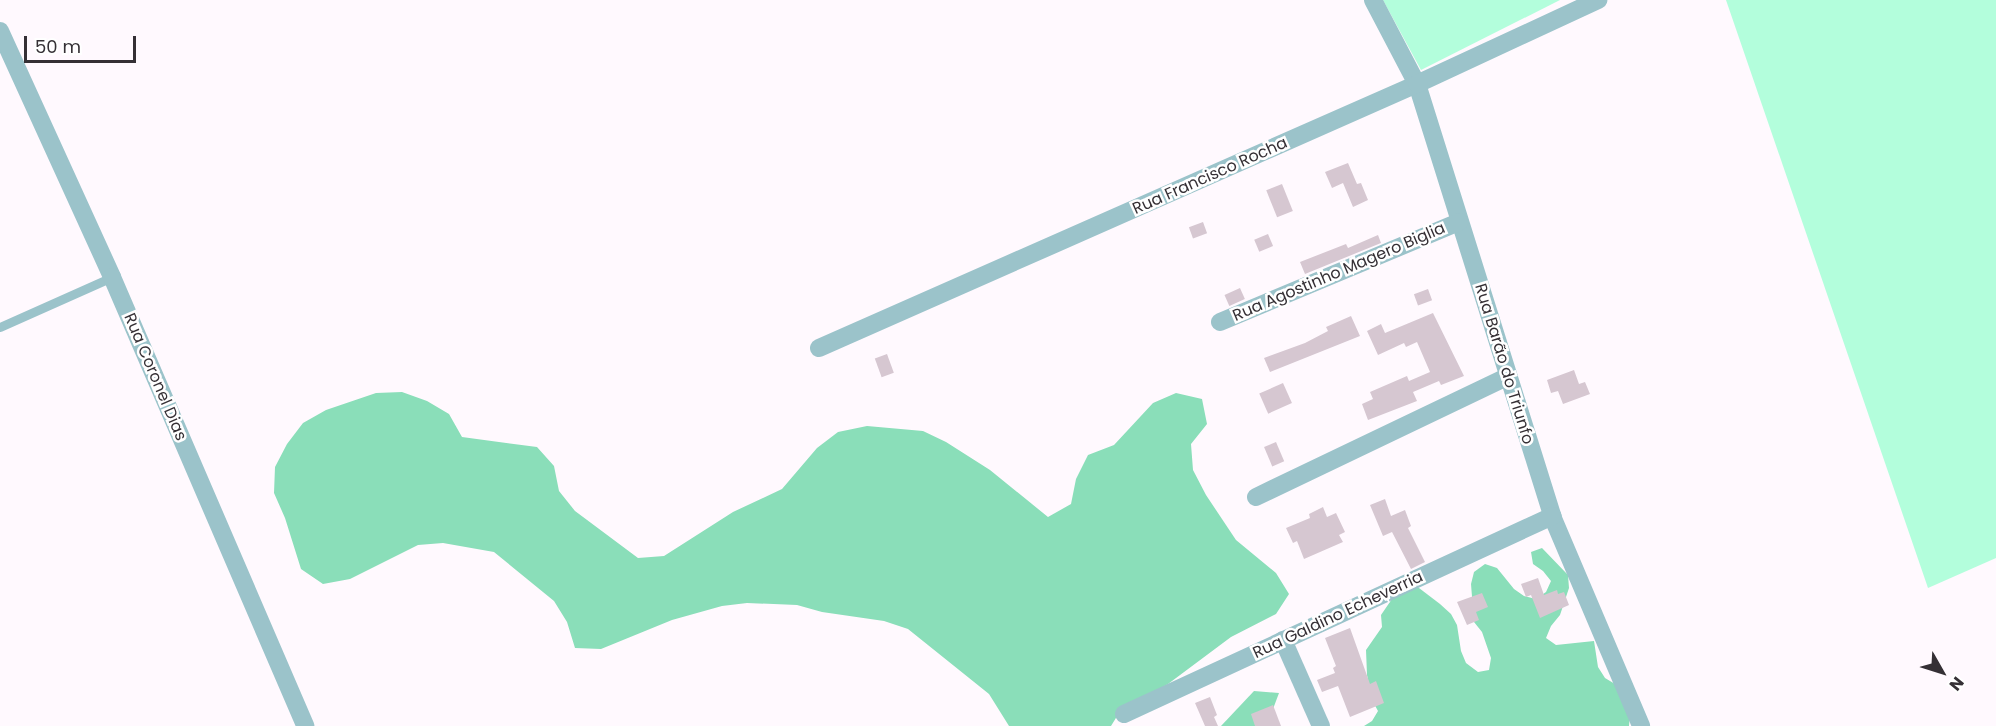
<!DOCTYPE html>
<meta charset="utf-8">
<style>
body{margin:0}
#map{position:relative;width:1996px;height:726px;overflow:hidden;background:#fff9fe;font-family:Poppins,sans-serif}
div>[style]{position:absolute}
.green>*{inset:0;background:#b3fedc}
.forest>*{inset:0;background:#8adeb9}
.building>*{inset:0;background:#d6c7d1;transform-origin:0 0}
.service>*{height:9px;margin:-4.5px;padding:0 4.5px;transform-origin:4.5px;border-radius:4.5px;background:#9bc3ca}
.minor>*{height:18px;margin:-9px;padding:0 9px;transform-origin:9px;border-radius:9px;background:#9bc3ca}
span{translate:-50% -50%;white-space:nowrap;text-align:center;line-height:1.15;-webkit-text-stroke:5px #fff;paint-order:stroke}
.street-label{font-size:16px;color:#353035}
.north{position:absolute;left:1912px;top:642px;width:60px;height:60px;-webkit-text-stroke:4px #fff;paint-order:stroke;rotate:129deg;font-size:16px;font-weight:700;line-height:24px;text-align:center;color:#353035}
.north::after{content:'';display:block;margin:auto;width:21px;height:27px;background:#353035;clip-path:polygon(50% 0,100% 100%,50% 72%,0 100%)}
.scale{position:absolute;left:24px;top:36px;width:112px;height:27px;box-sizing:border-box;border:3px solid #353035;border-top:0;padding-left:8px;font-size:18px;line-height:21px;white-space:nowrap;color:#353035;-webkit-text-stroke:4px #fff;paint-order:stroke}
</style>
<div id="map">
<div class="green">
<div style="clip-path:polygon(1383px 0,1560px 0,1421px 70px)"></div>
<div style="clip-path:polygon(1726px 0,1996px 0,1996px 558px,1928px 588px)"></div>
</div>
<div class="forest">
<div style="clip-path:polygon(402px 392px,427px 401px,449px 414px,462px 437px,537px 447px,554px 466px,559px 491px,575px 511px,638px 558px,664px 556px,733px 512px,782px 489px,817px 448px,838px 432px,867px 426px,923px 431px,946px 442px,990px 470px,1048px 517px,1071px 504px,1076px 479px,1088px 455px,1114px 445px,1153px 403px,1176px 393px,1202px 399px,1207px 424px,1191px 444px,1193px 470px,1206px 495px,1236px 540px,1276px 573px,1289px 594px,1276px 614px,1231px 637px,1168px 684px,1119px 713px,1111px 726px,1009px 726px,989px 694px,908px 629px,884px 621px,822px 612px,797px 605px,747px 603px,722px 606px,672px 620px,601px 649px,575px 648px,567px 622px,554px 601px,494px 552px,443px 543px,418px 545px,350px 579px,323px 584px,301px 569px,285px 518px,274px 493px,275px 467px,287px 444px,303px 423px,326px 410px,376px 393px)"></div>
<div style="clip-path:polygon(1542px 548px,1568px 575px,1569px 588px,1560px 615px,1551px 626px,1546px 638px,1556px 645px,1594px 641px,1598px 667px,1605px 678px,1615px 684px,1630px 714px,1629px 726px,1364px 726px,1372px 721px,1378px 711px,1372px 700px,1367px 675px,1366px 650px,1382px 627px,1381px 615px,1396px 593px,1406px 586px,1419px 588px,1440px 604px,1451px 614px,1457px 625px,1461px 651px,1466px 663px,1478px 672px,1489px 670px,1491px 658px,1482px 632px,1474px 622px,1471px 584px,1474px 572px,1485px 564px,1497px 568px,1514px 589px,1524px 596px,1536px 599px,1546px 592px,1551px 581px,1543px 571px,1533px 564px,1531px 552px)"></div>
<div style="clip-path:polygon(1254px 691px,1279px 693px,1270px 717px,1263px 726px,1221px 726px)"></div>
</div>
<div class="building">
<div style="clip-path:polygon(1348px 163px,1357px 184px,1361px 183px,1368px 200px,1353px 207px,1343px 183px,1332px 188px,1325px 172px)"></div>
<div style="left:1282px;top:184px;width:29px;height:17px;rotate:68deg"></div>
<div style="left:1203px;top:222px;width:12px;height:15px;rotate:70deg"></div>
<div style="left:1268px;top:234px;width:13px;height:15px;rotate:67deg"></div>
<div style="clip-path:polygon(1378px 235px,1381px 243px,1305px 274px,1300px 262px,1346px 244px,1348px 248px)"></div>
<div style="left:1240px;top:288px;width:12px;height:17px;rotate:66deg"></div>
<div style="left:1428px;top:289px;width:12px;height:15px;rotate:70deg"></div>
<div style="clip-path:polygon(1433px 313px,1464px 376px,1441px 385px,1439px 381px,1413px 392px,1417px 401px,1368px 420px,1362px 404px,1373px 399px,1370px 392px,1407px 376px,1409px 381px,1430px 372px,1417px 342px,1406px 347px,1404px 343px,1378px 355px,1367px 331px,1381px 324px,1385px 333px)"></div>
<div style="clip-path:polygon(1351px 316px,1360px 336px,1270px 372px,1264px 358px,1305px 343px,1328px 331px,1326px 327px)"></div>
<div style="left:887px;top:354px;width:20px;height:13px;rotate:70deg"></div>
<div style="clip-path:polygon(1574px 370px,1579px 384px,1585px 382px,1590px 394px,1563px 404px,1558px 391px,1551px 393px,1547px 380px)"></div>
<div style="left:1283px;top:383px;width:22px;height:26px;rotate:66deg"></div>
<div style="left:1276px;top:442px;width:21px;height:13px;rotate:67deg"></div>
<div style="clip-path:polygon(1385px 499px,1391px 516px,1405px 510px,1411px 526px,1408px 528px,1425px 562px,1411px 569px,1392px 532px,1383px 536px,1370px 505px)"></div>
<div style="clip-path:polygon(1323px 507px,1327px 517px,1336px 513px,1345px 532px,1339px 535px,1343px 542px,1304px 559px,1297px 541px,1293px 543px,1286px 528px,1310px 518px,1309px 514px)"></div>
<div style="clip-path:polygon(1538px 578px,1544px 595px,1557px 590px,1558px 594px,1564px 592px,1569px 605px,1540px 618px,1531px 595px,1526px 597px,1521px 584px)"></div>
<div style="clip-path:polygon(1482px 593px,1488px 607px,1476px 612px,1479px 620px,1467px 625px,1457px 602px)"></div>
<div style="clip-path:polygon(1350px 628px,1370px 684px,1376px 681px,1384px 703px,1350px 717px,1338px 686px,1322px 692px,1317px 680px,1335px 673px,1333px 668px,1336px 666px,1325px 638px)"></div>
<div style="clip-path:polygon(1210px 697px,1217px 715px,1214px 717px,1218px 726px,1205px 726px,1195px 703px)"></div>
<div style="clip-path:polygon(1273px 705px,1281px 726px,1255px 726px,1251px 714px)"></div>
</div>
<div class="service">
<div style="left:0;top:327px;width:123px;rotate:-24.1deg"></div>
</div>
<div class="minor">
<div style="left:1373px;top:0;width:95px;rotate:62.4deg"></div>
<div style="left:1417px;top:84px;width:453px;rotate:72.6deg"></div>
<div style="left:1552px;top:516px;width:228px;rotate:67deg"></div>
<div style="left:0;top:31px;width:270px;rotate:65.5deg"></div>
<div style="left:112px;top:277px;width:489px;rotate:66.7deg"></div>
<div style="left:1220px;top:322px;width:259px;rotate:-22.7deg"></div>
<div style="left:819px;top:348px;width:654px;rotate:-23.82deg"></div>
<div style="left:1417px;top:84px;width:200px;rotate:-24.9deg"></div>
<div style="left:1256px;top:497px;width:280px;rotate:-25.6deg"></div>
<div style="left:1283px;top:640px;width:94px;rotate:66.2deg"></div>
<div style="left:1124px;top:714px;width:472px;rotate:-24.8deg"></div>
</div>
<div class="street-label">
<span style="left:1210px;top:176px;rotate:-24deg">Rua Francisco Rocha</span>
<span style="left:1339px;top:272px;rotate:-23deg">Rua Agostinho Magero Biglia</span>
<span style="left:1504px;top:364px;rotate:73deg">Rua Barão do Triunfo</span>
<span style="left:155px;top:377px;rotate:67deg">Rua Coronel Dias</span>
<span style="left:1338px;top:615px;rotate:-25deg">Rua Galdino Echeverria</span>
</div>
<div class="north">N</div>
<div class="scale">50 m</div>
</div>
